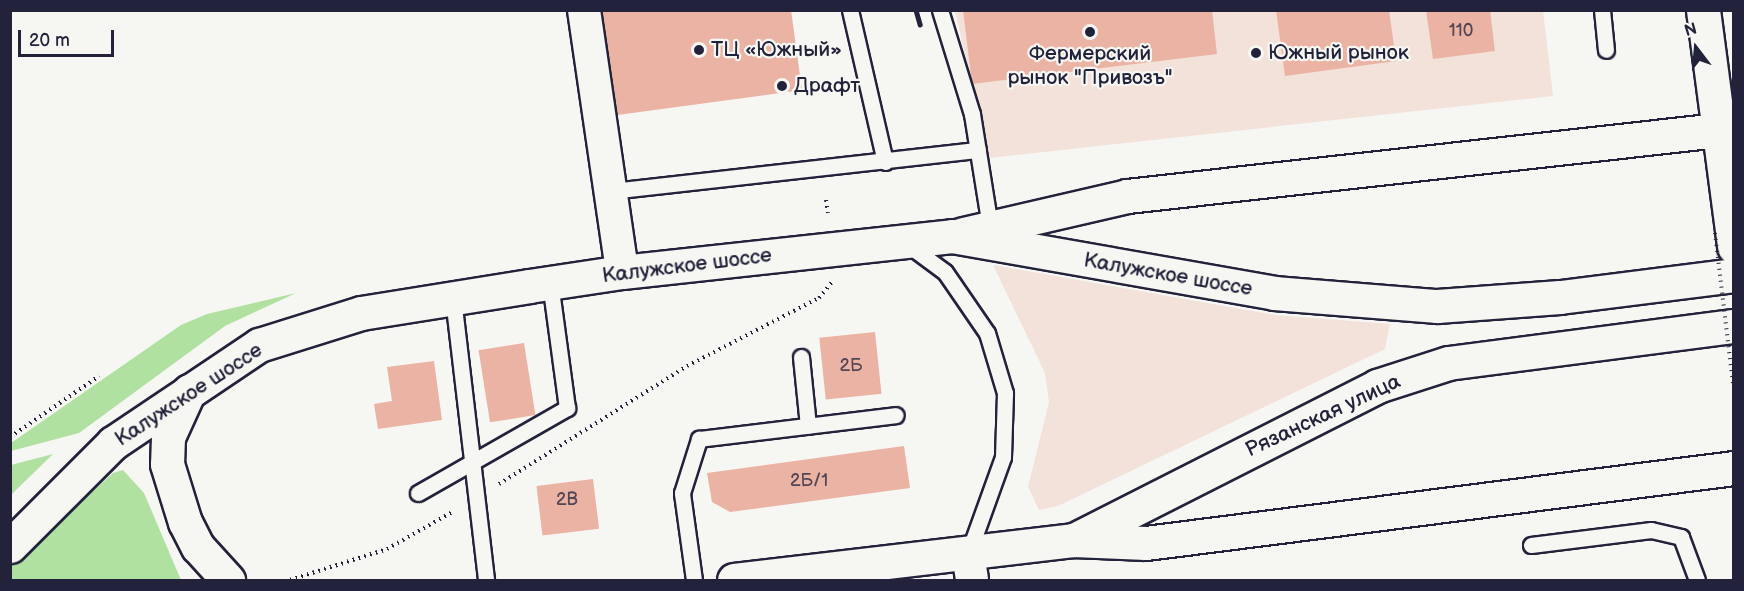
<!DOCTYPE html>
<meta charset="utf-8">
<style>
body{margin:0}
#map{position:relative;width:1744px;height:591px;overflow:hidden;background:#f6f6f2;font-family:"Balsamiq Sans",sans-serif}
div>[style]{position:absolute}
.built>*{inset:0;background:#f3e2da}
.green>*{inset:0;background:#b0e1a1}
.building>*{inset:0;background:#ebb3a3;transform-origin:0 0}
.path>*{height:4px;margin-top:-2px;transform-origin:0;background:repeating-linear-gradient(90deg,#22223b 0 1.5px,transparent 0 6px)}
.roads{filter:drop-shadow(2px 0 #22223b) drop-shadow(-2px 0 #22223b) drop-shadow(0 2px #22223b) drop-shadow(0 -2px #22223b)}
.service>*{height:15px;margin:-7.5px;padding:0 7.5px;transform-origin:7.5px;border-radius:7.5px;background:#f6f6f2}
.minor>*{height:32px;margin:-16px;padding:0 16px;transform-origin:16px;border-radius:16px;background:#f6f6f2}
.primary>*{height:33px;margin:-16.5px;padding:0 16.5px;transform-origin:16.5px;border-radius:16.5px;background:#f6f6f2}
.rail>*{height:4.5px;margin:-2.25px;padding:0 2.25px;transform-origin:2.25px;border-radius:2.25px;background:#22223b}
.path-bridge>*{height:4px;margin-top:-2px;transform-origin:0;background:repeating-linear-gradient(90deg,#22223b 0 1.5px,transparent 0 6px)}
.dots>*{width:16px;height:16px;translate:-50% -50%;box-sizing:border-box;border:3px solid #f6f6f2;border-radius:50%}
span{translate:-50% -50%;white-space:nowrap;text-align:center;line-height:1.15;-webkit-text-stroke:4.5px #f6f6f2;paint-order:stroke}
.number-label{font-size:18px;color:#544655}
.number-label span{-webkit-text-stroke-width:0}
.poi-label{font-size:21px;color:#22223b}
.left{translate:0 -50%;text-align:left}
.street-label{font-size:21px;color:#22223b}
.frame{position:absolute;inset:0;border:12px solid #22223b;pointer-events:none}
.north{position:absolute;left:1666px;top:18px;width:60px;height:60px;-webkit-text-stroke:4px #f6f6f2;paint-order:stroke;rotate:344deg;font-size:16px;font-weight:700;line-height:24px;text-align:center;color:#22223b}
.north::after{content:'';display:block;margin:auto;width:21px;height:27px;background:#22223b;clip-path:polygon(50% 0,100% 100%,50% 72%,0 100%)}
.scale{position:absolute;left:18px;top:30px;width:96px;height:27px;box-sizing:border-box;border:3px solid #22223b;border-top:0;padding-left:8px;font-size:18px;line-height:21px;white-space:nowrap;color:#22223b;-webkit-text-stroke:4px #f6f6f2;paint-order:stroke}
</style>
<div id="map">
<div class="built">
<div style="clip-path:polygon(955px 11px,1543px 11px,1553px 96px,989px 158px)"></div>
<div style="clip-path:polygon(993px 265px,1275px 315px,1390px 324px,1385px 349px,1058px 506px,1039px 510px,1028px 487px,1049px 402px,1045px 373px)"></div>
</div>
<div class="green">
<div style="clip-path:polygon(296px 293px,225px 326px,79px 433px,11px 451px,11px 443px,181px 325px,207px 314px)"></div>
<div style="clip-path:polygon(53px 454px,14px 492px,11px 495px,11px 465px)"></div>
<div style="clip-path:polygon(123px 470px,144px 493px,181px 580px,11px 580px,11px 566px,113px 473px)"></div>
</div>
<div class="building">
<div style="clip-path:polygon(596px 10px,791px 10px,802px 90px,610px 116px)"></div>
<div style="clip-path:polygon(963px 10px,1212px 10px,1217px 54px,972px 84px)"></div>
<div style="clip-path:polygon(1276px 10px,1389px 10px,1396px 61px,1285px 76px)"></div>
<div style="clip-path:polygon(1426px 10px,1490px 10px,1495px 51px,1433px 59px)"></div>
<div style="left:875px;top:332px;width:62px;height:56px;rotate:84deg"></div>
<div style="left:524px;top:343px;width:73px;height:46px;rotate:81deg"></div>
<div style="clip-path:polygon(434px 361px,442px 420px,378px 429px,374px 404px,392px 401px,387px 367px)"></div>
<div style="clip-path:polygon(904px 446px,910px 488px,730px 512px,712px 502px,707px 473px)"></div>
<div style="left:593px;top:479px;width:50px;height:57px;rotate:83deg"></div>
</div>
<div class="path">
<div style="left:826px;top:200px;width:13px;rotate:81deg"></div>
<div style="left:10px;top:437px;width:108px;rotate:-34.4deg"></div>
<div style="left:499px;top:484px;width:222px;rotate:-32.1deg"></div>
<div style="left:687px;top:366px;width:148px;rotate:-27.3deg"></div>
<div style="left:819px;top:298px;width:21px;rotate:-51deg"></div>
<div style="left:290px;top:580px;width:102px;rotate:-17.7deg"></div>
<div style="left:387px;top:549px;width:77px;rotate:-29.6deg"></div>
</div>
<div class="roads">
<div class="service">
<div style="left:850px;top:10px;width:156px;rotate:77deg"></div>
<div style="left:940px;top:10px;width:109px;rotate:72.9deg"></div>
<div style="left:972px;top:114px;width:114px;rotate:80.9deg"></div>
<div style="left:1602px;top:10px;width:40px;rotate:84.3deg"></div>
<div style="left:611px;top:191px;width:369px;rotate:-6.4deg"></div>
<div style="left:907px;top:244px;width:47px;rotate:36.4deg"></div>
<div style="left:945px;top:272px;width:74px;rotate:55.5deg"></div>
<div style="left:987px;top:333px;width:63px;rotate:73.3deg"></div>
<div style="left:1005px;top:393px;width:64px;rotate:91.8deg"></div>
<div style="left:1003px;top:457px;width:103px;rotate:109.8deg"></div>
<div style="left:453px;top:298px;width:284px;rotate:83.3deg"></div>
<div style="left:801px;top:357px;width:69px;rotate:84.2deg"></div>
<div style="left:418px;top:493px;width:172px;rotate:-29.7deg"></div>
<div style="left:567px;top:408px;width:126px;rotate:-97.7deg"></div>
<div style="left:1531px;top:545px;width:121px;rotate:-7.1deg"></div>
<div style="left:1651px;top:530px;width:31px;rotate:13deg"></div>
<div style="left:1681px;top:537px;width:46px;rotate:69.6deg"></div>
<div style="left:694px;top:580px;width:88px;rotate:-97.9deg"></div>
<div style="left:682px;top:493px;width:57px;rotate:-72.5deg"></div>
<div style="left:699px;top:439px;width:198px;rotate:-6.9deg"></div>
</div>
<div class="minor">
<div style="left:584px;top:10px;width:265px;rotate:81.7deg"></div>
<div style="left:968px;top:554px;width:26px;rotate:81deg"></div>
</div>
<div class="primary">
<div style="left:1703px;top:10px;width:239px;rotate:82.5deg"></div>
<div style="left:963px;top:234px;width:168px;rotate:-13deg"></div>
<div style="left:1127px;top:196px;width:595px;rotate:-6.37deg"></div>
<div style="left:189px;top:391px;width:51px;rotate:114.5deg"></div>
<div style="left:168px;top:437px;width:27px;rotate:92deg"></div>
<div style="left:167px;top:464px;width:61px;rotate:72.8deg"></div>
<div style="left:185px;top:522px;width:28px;rotate:63deg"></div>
<div style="left:198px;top:547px;width:45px;rotate:47.7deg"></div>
<div style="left:1074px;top:540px;width:340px;rotate:-26.9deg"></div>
<div style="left:1377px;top:386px;width:75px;rotate:-17.9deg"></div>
<div style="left:1448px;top:363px;width:288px;rotate:-7.4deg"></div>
<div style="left:10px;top:546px;width:146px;rotate:-45deg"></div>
<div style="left:113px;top:443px;width:176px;rotate:-33.9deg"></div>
<div style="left:259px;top:345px;width:107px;rotate:-17.4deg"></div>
<div style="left:361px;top:313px;width:170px;rotate:-9.1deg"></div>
<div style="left:529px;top:286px;width:94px;rotate:-8.6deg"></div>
<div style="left:622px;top:272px;width:332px;rotate:-6.2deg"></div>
<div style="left:952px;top:236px;width:327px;rotate:10deg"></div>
<div style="left:1274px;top:293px;width:164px;rotate:4.6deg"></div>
<div style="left:1437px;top:306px;width:123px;rotate:-4.2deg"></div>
<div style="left:1560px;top:297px;width:175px;rotate:-7.2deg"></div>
<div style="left:734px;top:580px;width:341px;rotate:-6.7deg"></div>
<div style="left:1073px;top:540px;width:73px;rotate:2.4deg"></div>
<div style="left:1146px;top:543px;width:593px;rotate:-7.27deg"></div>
</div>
</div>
<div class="rail">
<div style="left:916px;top:10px;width:15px;rotate:74deg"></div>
</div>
<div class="path-bridge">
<div style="left:1715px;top:233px;width:152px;rotate:83.2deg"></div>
</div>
<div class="dots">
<div style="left:1090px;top:32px;background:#22223b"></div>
<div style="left:699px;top:50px;background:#22223b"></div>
<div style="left:1256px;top:53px;background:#22223b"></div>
<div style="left:782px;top:86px;background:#22223b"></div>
</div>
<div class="number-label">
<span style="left:1461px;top:31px">110</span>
<span style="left:851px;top:366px">2Б</span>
<span style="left:809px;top:481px">2Б/1</span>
<span style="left:567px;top:500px">2В</span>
</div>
<div class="poi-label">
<span class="left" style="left:711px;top:50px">ТЦ «Южный»</span>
<span class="left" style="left:1268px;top:53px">Южный рынок</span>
<span style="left:1090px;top:66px">Фермерский<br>рынок "Привозъ"</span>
<span class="left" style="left:794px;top:86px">Драфт</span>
</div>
<div class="street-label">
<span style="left:687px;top:266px;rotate:-7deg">Калужское шоссе</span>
<span style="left:1168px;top:275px;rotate:10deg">Калужское шоссе</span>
<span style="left:189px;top:395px;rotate:-33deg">Калужское шоссе</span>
<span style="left:1323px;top:416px;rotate:-25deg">Рязанская улица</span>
</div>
<div class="frame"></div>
<div class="north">N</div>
<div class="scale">20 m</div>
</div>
